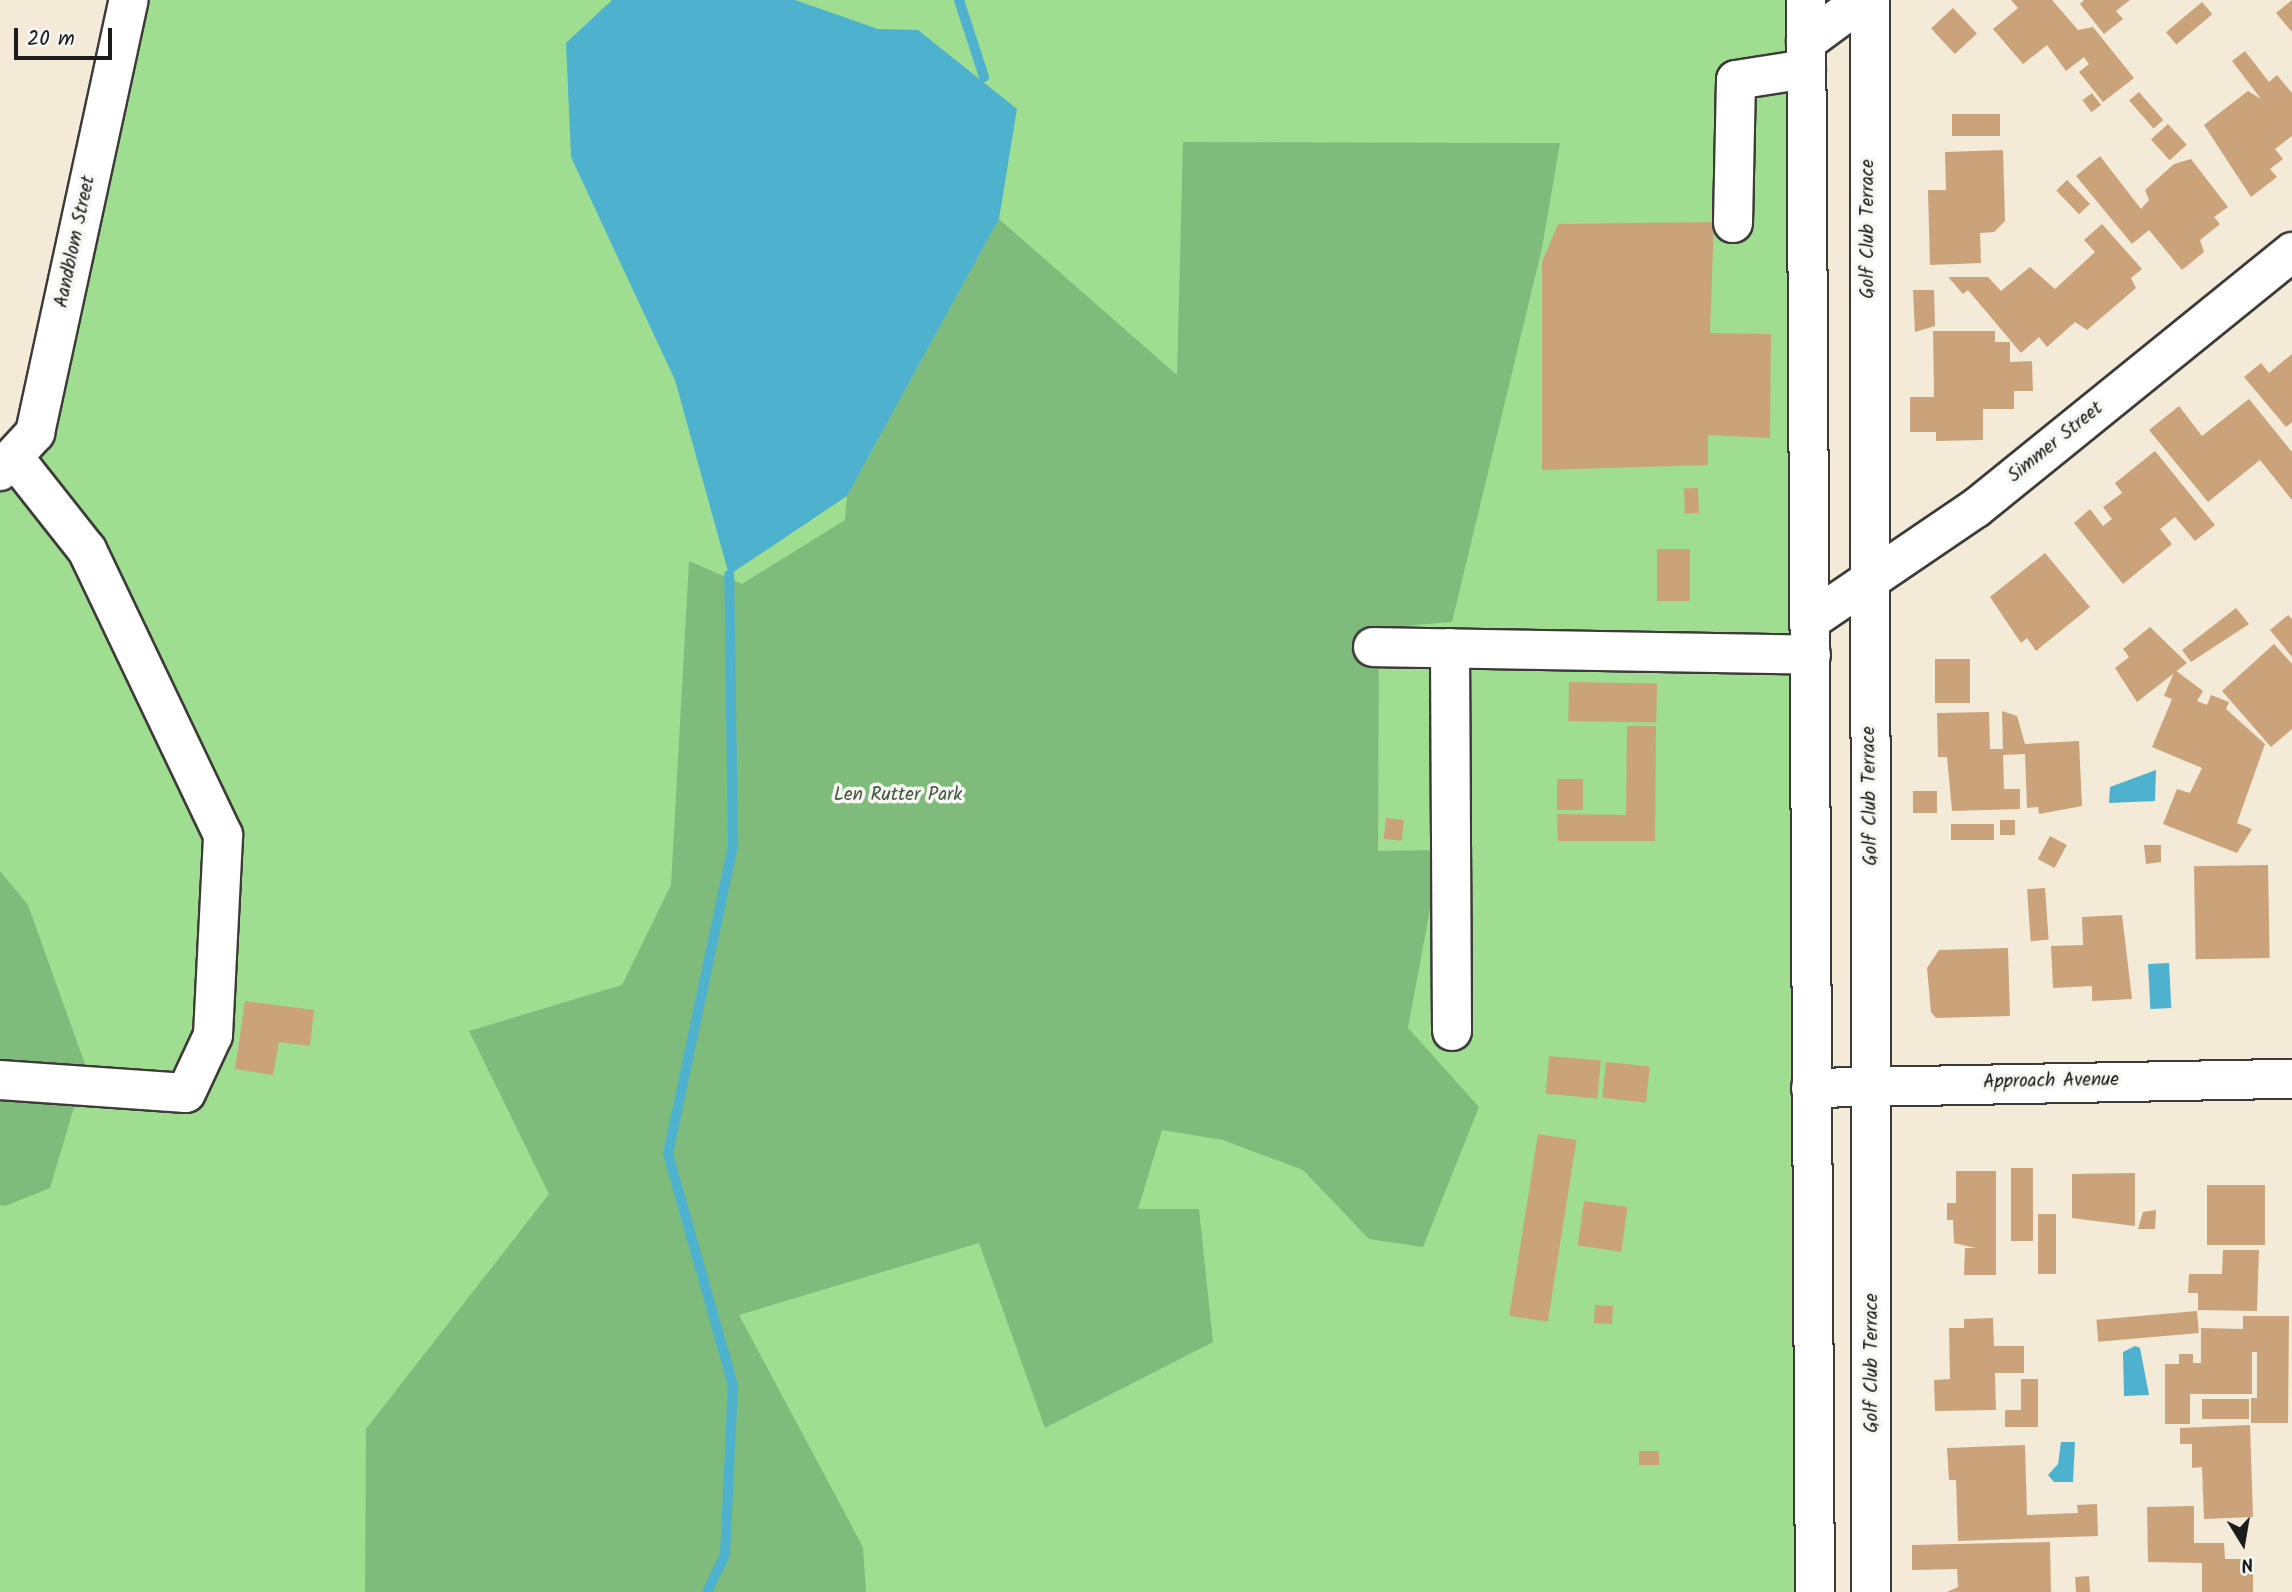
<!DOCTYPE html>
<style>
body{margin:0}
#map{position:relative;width:2292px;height:1592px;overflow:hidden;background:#f3ead8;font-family:Kalam,sans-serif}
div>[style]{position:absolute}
.green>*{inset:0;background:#9fdd91}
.forest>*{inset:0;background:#7fbc7b}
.water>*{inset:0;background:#4eb1cd;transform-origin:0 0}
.stream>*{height:10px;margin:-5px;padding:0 5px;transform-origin:5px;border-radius:5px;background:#4eb1cd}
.building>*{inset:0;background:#cba37b;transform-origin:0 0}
.roads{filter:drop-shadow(2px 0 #3c3b38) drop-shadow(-2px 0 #3c3b38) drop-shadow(0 2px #3c3b38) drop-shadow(0 -2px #3c3b38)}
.minor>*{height:38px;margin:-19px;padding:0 19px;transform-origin:19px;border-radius:19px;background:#fff}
span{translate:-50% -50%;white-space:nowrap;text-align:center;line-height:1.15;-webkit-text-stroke:7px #f6f6f2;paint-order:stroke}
.street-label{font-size:19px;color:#1c1c1c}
.park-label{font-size:19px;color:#43563f}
.north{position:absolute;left:2208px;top:1508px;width:70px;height:70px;-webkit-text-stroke:5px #f6f6f2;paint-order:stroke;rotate:169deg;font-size:19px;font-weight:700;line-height:28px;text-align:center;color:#1c1c1c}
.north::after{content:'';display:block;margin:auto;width:24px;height:32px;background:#1c1c1c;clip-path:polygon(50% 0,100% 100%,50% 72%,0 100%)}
.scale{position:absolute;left:14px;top:28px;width:98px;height:32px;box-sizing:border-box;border:4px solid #1c1c1c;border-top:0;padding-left:9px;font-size:21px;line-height:24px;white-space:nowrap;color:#1c1c1c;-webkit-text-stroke:5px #f6f6f2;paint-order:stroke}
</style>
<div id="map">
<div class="green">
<div style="clip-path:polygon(139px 0,1788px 0,1796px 1592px,0 1592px,0 484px)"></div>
</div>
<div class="forest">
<div style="clip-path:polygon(1183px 142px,1560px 143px,1542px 248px,1452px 622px,1379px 628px,1378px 851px,1441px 850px,1408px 1028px,1479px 1107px,1423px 1247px,1369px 1239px,1303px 1170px,1223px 1140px,1162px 1130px,1138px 1209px,1199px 1209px,1213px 1342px,1045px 1428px,979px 1243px,739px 1315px,863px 1547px,866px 1592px,365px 1592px,366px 1429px,549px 1194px,469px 1031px,622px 985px,671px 885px,689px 561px,742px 584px,845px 520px,847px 496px,999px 219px,1177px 375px)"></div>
<div style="clip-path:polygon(0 871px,28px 905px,86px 1067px,50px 1188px,5px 1206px,0 1205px)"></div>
</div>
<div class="water">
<div style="clip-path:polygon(612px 0,795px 0,878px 29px,918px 30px,1017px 109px,999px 219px,847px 496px,729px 575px,675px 380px,571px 157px,566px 43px)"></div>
<div style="clip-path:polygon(2156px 770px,2155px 801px,2109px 803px,2110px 787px)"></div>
<div style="left:2169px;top:963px;width:45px;height:21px;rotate:87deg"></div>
<div style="clip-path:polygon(2135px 1346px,2140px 1348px,2149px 1395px,2124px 1396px,2123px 1352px)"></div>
<div style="clip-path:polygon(2061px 1442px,2075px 1442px,2073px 1482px,2054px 1482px,2048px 1475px,2058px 1464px)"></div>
</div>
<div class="stream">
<div style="left:959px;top:0;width:81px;rotate:72deg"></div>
<div style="left:707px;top:1592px;width:41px;rotate:-64.1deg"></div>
<div style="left:725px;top:1555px;width:170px;rotate:-87.3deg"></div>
<div style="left:733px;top:1385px;width:240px;rotate:-105.7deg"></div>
<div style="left:668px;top:1154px;width:316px;rotate:-78.1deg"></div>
<div style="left:733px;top:845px;width:270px;rotate:-90.8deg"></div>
</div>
<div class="building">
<div style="clip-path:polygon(2011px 0,2052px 0,2078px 30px,2093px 27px,2134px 78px,2103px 102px,2079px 72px,2089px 64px,2084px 57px,2066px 71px,2047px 45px,2023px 64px,1993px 29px,2018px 8px)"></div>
<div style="clip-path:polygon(2084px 0,2130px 0,2116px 11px,2123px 19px,2104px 34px,2080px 4px)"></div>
<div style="clip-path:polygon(2292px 0,2292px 32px,2276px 13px)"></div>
<div style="left:2202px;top:2px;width:16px;height:47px;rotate:50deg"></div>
<div style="left:1953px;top:8px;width:35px;height:30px;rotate:47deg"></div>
<div style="clip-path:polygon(2245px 51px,2269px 82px,2277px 75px,2292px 93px,2292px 136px,2275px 149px,2283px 159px,2270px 169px,2277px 177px,2251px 197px,2204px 125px,2248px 91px,2261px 99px,2232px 61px)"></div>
<div style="left:2139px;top:92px;width:37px;height:13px;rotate:49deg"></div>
<div style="left:2092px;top:93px;width:15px;height:12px;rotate:53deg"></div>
<div style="left:2000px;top:114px;width:22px;height:48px;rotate:90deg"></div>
<div style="left:2168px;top:124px;width:28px;height:23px;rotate:48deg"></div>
<div style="clip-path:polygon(2003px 150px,2005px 221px,1994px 232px,1980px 233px,1981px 263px,1930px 265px,1928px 190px,1946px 190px,1945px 152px)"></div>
<div style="clip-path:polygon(2100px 156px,2141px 209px,2149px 200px,2145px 190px,2174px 164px,2191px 159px,2228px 207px,2214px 217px,2220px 224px,2200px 240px,2204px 252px,2182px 270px,2149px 230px,2132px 244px,2076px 176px)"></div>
<div style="left:2067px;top:180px;width:33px;height:15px;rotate:46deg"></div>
<div style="clip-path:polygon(1714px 222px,1710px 333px,1771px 334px,1770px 438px,1708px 435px,1708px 465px,1542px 470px,1542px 262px,1558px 224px)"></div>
<div style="clip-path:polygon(2102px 224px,2142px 269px,2131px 278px,2136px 288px,2087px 330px,2075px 322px,2047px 347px,2039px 337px,2021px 353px,1968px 290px,1963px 294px,1948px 277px,1988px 277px,2001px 291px,2030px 267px,2055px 289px,2095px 252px,2084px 240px)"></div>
<div style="clip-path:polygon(1913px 290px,1934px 290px,1935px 326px,1915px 332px)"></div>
<div style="clip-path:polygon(1933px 331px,1995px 331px,1995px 342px,2010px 342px,2010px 362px,2032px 361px,2033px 391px,2014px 391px,2014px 409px,1983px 409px,1983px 440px,1936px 441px,1936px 432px,1910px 432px,1910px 397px,1934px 397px)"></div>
<div style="clip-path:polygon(2292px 354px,2292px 422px,2286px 427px,2244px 377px,2261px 363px,2269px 373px)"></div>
<div style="clip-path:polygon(2249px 399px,2292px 452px,2292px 500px,2260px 460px,2208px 502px,2149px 430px,2179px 406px,2202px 436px)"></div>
<div style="clip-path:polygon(2155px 451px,2215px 525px,2195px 541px,2175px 517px,2160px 529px,2172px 544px,2123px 584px,2074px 523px,2090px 509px,2103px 526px,2112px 519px,2103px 507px,2122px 493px,2115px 483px)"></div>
<div style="left:1698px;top:488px;width:25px;height:14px;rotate:88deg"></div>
<div style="left:1657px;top:549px;width:33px;height:52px"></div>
<div style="clip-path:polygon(2045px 553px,2090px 607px,2036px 651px,2027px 638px,2021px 643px,1990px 597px)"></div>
<div style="clip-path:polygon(2236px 608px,2249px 624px,2191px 662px,2182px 650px)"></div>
<div style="clip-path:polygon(2288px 615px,2292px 619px,2292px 657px,2270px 630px)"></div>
<div style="clip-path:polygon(2150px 627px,2187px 663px,2137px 702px,2115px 668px,2129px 657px,2123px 649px)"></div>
<div style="clip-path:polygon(2274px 644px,2292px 664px,2292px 729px,2271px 747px,2222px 691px)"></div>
<div style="left:1935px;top:659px;width:35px;height:44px"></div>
<div style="clip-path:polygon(2175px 670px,2203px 691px,2197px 701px,2207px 705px,2211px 695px,2229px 702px,2226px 709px,2265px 744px,2237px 823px,2252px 829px,2237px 853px,2163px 824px,2177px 789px,2190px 793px,2202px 768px,2152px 747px,2172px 699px,2164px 696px)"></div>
<div style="left:1569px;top:682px;width:88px;height:39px;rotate:1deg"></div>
<div style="clip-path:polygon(2002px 711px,2017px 716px,2025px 744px,2079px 741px,2082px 806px,2039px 814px,2038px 807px,2027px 808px,2025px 754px,2003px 755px,2004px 789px,2020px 789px,2020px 809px,1952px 811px,1947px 757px,1938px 757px,1937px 713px,1989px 712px,1990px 749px,2003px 749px)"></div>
<div style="clip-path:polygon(1627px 726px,1656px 726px,1655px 841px,1558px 841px,1557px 814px,1626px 815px)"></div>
<div style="left:1557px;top:779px;width:26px;height:31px"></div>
<div style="left:1913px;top:791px;width:24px;height:22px"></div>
<div style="left:1386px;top:818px;width:18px;height:21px;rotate:6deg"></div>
<div style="left:2000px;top:820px;width:15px;height:15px"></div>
<div style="left:1994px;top:824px;width:16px;height:43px;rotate:90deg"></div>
<div style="left:2050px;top:836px;width:19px;height:26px;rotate:28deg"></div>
<div style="clip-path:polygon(2144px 845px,2161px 845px,2161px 862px,2146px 864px)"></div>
<div style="left:2268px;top:865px;width:93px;height:74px;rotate:89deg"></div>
<div style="left:2045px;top:888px;width:52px;height:18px;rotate:86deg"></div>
<div style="clip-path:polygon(2122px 915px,2132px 999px,2092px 1001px,2092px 986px,2053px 988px,2051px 946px,2083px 945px,2082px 917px)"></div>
<div style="clip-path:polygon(2008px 948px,2010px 1016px,1936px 1018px,1931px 1012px,1927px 968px,1939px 950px)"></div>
<div style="clip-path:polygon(245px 1001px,314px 1010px,310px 1046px,279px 1042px,273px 1075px,235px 1069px)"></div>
<div style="left:1549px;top:1056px;width:52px;height:38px;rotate:5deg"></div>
<div style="left:1606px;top:1062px;width:44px;height:36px;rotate:6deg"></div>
<div style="left:1538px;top:1134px;width:39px;height:184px;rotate:9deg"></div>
<div style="left:2011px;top:1168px;width:22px;height:73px"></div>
<div style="clip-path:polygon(1956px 1171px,1996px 1171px,1996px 1275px,1964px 1275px,1965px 1248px,1976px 1248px,1954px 1243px,1953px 1220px,1947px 1220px,1947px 1203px,1956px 1203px)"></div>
<div style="clip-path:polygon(2135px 1173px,2135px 1226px,2072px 1218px,2072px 1174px)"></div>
<div style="left:2207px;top:1185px;width:58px;height:60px"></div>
<div style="left:1584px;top:1201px;width:44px;height:45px;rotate:8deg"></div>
<div style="clip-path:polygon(2156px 1210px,2155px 1229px,2138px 1229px,2143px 1212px)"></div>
<div style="left:2038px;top:1214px;width:18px;height:60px"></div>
<div style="clip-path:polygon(2223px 1250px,2259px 1250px,2257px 1311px,2198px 1310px,2198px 1293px,2188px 1293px,2189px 1274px,2222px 1274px)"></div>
<div style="left:1595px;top:1305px;width:18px;height:18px;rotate:3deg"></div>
<div style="left:2197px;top:1311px;width:22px;height:101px;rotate:85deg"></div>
<div style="clip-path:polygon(2243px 1316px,2289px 1316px,2288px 1423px,2251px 1423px,2251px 1398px,2257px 1398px,2257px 1352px,2252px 1352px,2252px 1394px,2190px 1394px,2190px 1424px,2165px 1424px,2165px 1364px,2179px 1364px,2179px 1354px,2193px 1354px,2193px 1363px,2201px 1363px,2201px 1328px,2243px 1329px)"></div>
<div style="clip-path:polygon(1993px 1318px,1994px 1346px,2024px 1346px,2024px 1373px,1995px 1373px,1996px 1410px,1935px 1411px,1934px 1380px,1950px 1379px,1949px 1328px,1964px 1328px,1964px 1319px)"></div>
<div style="clip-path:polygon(2021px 1379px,2038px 1379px,2038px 1427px,2005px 1427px,2005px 1410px,2021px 1410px)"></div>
<div style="left:2202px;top:1399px;width:47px;height:20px"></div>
<div style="clip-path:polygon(2250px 1425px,2253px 1517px,2204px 1519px,2202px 1467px,2192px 1468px,2192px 1444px,2180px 1444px,2180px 1428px)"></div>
<div style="clip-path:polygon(2025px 1445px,2027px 1515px,2078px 1513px,2077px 1505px,2097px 1504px,2098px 1536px,1958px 1541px,1956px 1480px,1949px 1480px,1947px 1448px)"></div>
<div style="left:1639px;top:1451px;width:20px;height:14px"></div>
<div style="clip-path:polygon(2194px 1506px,2194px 1543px,2224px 1543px,2225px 1559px,2253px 1559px,2253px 1592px,2202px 1592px,2202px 1563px,2148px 1562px,2147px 1507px)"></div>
<div style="clip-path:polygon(2050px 1542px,2051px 1592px,1947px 1592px,1958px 1587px,1957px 1569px,1912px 1570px,1912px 1545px)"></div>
<div style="left:2089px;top:1576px;width:16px;height:14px;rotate:86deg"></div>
</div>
<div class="roads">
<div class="minor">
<div style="left:1806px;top:0;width:1592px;rotate:89.68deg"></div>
<div style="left:1870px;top:0;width:1592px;rotate:89.96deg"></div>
<div style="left:1806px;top:42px;width:71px;rotate:-36.4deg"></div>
<div style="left:1733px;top:223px;width:143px;rotate:-88.8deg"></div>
<div style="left:1736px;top:80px;width:71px;rotate:-8.9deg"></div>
<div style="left:0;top:471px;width:52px;rotate:-47.4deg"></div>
<div style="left:35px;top:433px;width:443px;rotate:-77.8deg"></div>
<div style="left:1811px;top:620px;width:199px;rotate:-34.2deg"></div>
<div style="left:1976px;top:508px;width:407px;rotate:-39deg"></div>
<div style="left:1373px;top:647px;width:438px;rotate:1deg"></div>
<div style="left:1450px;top:648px;width:383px;rotate:89.7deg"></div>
<div style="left:0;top:1080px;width:186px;rotate:4deg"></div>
<div style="left:186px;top:1093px;width:64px;rotate:-65deg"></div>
<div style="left:213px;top:1035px;width:200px;rotate:-87.1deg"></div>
<div style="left:223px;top:835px;width:316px;rotate:-115.5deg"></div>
<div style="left:87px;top:550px;width:115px;rotate:-128.3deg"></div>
<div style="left:1811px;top:1088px;width:481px;rotate:-1.1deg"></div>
</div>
</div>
<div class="street-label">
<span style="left:1869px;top:229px;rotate:-90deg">Golf Club Terrace</span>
<span style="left:76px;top:242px;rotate:-78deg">Aandblom Street</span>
<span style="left:2056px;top:443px;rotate:-39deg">Simmer Street</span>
<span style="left:1871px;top:796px;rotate:-91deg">Golf Club Terrace</span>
<span style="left:2051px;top:1082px;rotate:-1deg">Approach Avenue</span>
<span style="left:1873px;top:1363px;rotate:-90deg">Golf Club Terrace</span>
</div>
<div class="park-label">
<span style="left:898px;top:796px">Len Rutter Park</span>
</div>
<div class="north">N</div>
<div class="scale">20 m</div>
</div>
